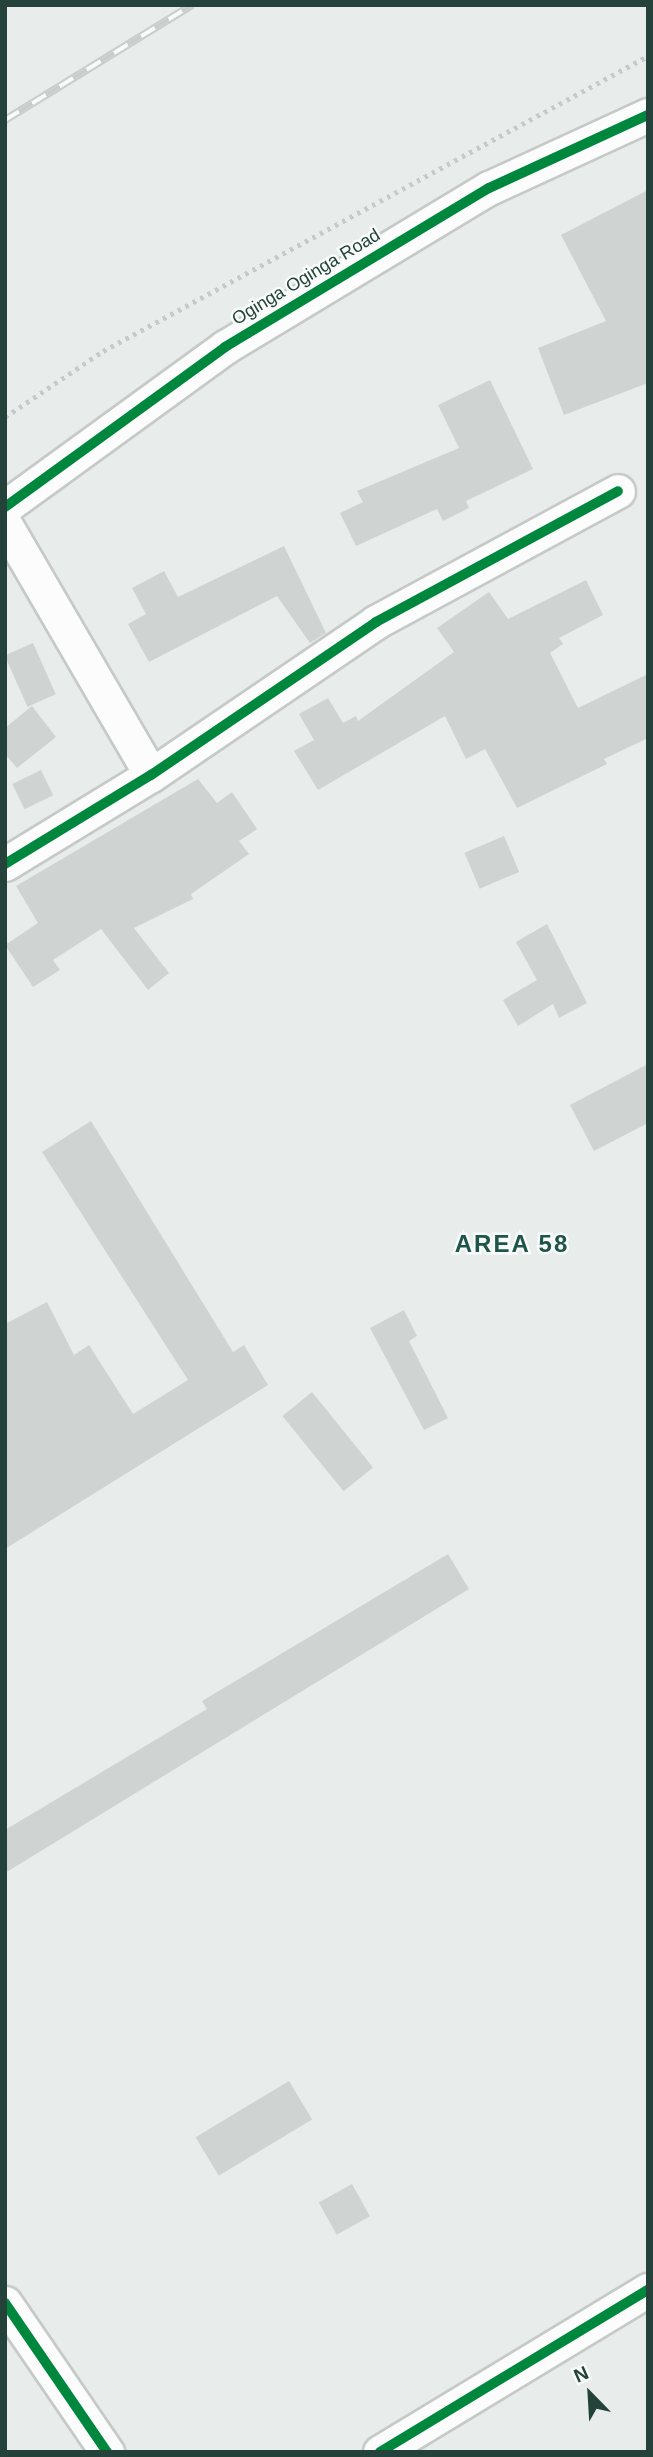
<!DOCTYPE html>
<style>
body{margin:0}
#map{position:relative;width:653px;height:2457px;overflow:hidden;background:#e8edeb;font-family:Arial,sans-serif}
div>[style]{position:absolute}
.building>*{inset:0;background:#cfd4d2;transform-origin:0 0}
.path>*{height:4.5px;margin-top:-2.25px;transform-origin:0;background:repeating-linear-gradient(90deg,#c3ccca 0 3.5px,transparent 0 8.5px)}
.roads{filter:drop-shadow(2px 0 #c5cac8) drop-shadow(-2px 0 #c5cac8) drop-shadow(0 2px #c5cac8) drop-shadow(0 -2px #c5cac8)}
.minor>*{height:33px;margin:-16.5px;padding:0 16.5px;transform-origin:16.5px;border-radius:16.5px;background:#fcfcfc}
.rail>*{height:8px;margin-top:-4px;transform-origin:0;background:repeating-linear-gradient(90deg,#f7fbf9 0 16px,#c9cdcc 0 32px);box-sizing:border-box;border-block:2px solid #c9cdcc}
.cycleway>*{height:10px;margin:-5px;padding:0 5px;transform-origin:5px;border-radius:5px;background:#00873e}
span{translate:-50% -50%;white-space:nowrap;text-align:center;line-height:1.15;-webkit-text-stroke:5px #f7fbf9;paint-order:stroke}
.street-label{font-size:18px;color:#24423a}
.district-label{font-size:24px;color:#1f5548;font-weight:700;letter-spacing:2px}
.frame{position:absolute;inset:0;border:7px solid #24423a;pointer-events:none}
.north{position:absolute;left:555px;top:2359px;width:70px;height:70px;-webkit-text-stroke:5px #f7fbf9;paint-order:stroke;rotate:336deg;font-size:19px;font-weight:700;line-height:28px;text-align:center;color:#24423a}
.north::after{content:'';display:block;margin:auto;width:24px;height:32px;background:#24423a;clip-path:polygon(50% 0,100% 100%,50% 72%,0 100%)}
</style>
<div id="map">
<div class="building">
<div style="clip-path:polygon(648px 190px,648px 383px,564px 415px,538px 348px,606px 321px,561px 235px)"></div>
<div style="clip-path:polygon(490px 380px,533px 469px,466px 501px,469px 508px,443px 521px,437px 509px,356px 546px,340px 513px,363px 502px,357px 491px,459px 448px,438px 405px)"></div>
<div style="clip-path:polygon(284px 546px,326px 633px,310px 643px,277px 596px,149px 662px,128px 624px,146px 614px,132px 588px,164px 571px,178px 597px)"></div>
<div style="clip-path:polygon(586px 580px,603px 615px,559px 638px,563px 644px,550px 653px,578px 708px,648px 674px,648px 738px,604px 759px,607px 764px,517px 808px,485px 749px,466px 759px,445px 716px,318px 790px,294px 751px,314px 740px,299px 714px,328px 698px,343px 723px,356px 716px,358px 721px,454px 652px,437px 628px,489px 592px,508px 619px)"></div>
<div style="left:33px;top:643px;width:56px;height:31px;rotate:66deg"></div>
<div style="clip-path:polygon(32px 706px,56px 737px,17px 768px,5px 754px,5px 728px)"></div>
<div style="left:41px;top:770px;width:28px;height:32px;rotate:64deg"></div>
<div style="clip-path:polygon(198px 779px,217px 803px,232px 792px,257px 829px,239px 841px,249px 854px,191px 894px,193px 899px,134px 928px,169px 973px,148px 990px,101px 929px,53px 960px,60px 970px,33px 987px,5px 945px,38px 923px,16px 886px)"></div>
<div style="left:504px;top:836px;width:39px;height:43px;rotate:67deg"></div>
<div style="clip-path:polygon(547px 924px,587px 1003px,559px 1018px,553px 1004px,518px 1026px,503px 1000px,537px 980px,516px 942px)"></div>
<div style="clip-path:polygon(648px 1064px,648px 1123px,594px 1151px,570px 1105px)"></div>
<div style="clip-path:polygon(91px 1121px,233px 1352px,244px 1345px,268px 1385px,5px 1549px,5px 1324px,47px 1302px,74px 1355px,89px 1345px,133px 1414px,188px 1380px,42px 1152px)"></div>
<div style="clip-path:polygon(404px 1310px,417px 1336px,409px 1341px,448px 1418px,424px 1430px,370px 1328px)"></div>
<div style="left:312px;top:1392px;width:97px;height:38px;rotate:51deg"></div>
<div style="clip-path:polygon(448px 1554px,469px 1589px,5px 1873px,5px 1830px,207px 1709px,202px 1701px)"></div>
<div style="left:289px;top:2081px;width:45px;height:109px;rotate:59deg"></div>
<div style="left:352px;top:2184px;width:37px;height:38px;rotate:61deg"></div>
</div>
<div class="path">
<div style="left:5px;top:417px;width:118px;rotate:-34deg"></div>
<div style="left:103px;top:351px;width:620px;rotate:-28.43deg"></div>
</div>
<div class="roads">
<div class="minor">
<div style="left:5px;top:507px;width:272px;rotate:-36deg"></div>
<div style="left:225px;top:347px;width:308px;rotate:-31.1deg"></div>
<div style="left:489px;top:188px;width:175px;rotate:-24.7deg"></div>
<div style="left:5px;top:524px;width:290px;rotate:59.8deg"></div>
<div style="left:5px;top:864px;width:171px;rotate:-31.4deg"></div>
<div style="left:151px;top:775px;width:272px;rotate:-34.2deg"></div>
<div style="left:376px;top:622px;width:275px;rotate:-28.4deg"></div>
<div style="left:5px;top:2303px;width:181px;rotate:55.6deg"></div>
<div style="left:380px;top:2452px;width:313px;rotate:-31.2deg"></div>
</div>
</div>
<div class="rail">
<div style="left:5px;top:120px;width:220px;rotate:-31.6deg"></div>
</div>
<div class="cycleway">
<div style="left:5px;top:507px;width:272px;rotate:-36deg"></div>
<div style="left:225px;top:347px;width:308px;rotate:-31.1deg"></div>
<div style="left:489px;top:188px;width:175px;rotate:-24.7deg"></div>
<div style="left:5px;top:864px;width:171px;rotate:-31.4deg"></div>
<div style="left:151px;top:775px;width:272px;rotate:-34.2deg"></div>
<div style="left:376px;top:622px;width:275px;rotate:-28.4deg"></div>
<div style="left:5px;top:2303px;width:181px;rotate:55.6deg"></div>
<div style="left:380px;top:2452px;width:313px;rotate:-31.2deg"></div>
</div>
<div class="street-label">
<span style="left:306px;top:277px;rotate:-31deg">Oginga Oginga Road</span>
</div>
<div class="district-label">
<span style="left:512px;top:1244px">AREA 58</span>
</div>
<div class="frame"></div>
<div class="north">N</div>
</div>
